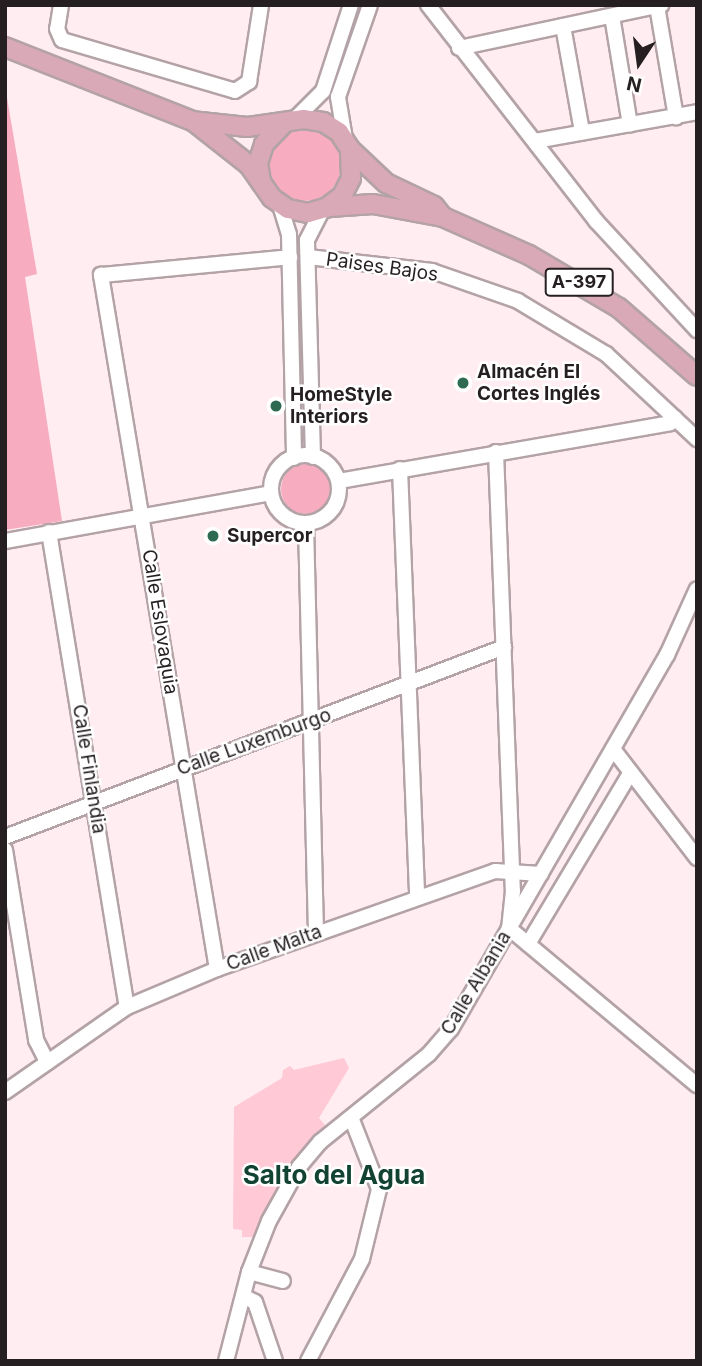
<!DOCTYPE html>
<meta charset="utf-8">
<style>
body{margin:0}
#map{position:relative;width:702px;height:1366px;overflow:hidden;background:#ffedf1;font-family:Inter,sans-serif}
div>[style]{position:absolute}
.green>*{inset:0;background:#f7acc0}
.round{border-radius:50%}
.water>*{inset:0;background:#ffc9d6}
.roads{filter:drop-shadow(2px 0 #b3a2a6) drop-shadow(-2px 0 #b3a2a6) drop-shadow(0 2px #b3a2a6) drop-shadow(0 -2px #b3a2a6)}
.minor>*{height:14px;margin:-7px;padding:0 7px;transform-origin:7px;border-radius:7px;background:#fff}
.minor>.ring{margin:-7px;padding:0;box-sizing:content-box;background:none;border:14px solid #fff;border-radius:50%}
.major>*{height:18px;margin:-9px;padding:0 9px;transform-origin:9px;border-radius:9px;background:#daa9b7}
.dots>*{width:19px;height:19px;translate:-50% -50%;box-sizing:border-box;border:4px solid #fff;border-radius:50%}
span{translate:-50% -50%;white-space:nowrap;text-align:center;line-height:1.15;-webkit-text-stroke:5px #fff;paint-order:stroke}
.shield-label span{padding:2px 5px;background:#fff;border:2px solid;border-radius:5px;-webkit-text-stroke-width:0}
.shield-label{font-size:18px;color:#251f21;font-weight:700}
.street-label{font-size:19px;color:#251f21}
.poi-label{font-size:19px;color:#251f21;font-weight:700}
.left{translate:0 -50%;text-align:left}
.district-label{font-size:26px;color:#124231;font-weight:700}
.frame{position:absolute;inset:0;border:7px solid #251f21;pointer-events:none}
.north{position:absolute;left:604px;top:28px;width:70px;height:70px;-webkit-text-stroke:5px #fff;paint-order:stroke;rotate:193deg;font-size:19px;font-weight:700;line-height:28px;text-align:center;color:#251f21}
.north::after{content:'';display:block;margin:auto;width:24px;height:32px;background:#251f21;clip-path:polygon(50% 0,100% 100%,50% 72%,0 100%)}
</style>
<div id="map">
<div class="green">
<div style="clip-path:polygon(5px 86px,37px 274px,25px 277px,62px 521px,5px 530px)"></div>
<div class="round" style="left:269px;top:129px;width:72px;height:72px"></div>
<div class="round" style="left:281px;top:464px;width:50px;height:50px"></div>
</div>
<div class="water">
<div style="clip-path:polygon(344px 1058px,349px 1068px,319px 1118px,325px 1125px,297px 1158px,254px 1237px,242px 1237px,242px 1230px,233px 1229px,234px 1107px,282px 1078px,283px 1070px,290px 1066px,294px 1070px)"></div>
</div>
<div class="roads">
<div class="minor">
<div style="left:61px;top:5px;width:24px;rotate:99deg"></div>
<div style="left:57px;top:29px;width:12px;rotate:66deg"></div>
<div style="left:62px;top:40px;width:180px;rotate:16.4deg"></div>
<div style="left:235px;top:91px;width:17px;rotate:-33deg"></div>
<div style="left:249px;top:82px;width:78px;rotate:-81.1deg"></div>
<div style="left:428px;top:5px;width:274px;rotate:52.1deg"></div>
<div style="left:596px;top:221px;width:149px;rotate:47.2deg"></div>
<div style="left:657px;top:6px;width:113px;rotate:80.3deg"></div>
<div style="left:612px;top:16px;width:110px;rotate:80.6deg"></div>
<div style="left:563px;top:26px;width:108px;rotate:79.8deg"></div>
<div style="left:459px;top:48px;width:207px;rotate:-12deg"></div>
<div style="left:294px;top:120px;width:41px;rotate:-45deg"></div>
<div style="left:323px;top:91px;width:90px;rotate:-72deg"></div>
<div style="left:345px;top:139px;width:43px;rotate:-99.5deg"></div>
<div style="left:338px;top:97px;width:97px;rotate:-70.8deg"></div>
<div style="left:535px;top:141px;width:165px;rotate:-10.1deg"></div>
<div style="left:280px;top:205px;width:30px;rotate:73deg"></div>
<div style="left:289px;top:234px;width:224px;rotate:88.7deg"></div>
<div style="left:308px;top:257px;width:125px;rotate:6.4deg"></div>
<div style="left:432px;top:271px;width:91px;rotate:19.2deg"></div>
<div style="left:518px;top:301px;width:103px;rotate:31.1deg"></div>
<div style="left:606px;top:354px;width:125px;rotate:43deg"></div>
<div style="left:496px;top:452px;width:439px;rotate:87.8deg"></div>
<div style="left:513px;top:891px;width:37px;rotate:96deg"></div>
<div style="left:509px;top:928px;width:245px;rotate:39.9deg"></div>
<div class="ring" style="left:271px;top:455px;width:54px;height:54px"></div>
<div style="left:313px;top:457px;width:217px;rotate:-91.6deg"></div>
<div style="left:307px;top:240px;width:35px;rotate:-63deg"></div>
<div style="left:400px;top:469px;width:428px;rotate:87.7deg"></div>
<div style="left:339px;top:481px;width:336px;rotate:-9.9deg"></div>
<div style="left:670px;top:423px;width:7px;rotate:-45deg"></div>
<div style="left:306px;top:524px;width:408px;rotate:88.6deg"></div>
<div style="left:49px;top:532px;width:481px;rotate:80.7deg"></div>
<div style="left:5px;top:541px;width:270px;rotate:-10.2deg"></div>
<div style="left:613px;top:749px;width:138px;rotate:52.4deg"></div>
<div style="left:5px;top:837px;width:534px;rotate:-20.84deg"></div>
<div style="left:5px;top:850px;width:193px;rotate:80.7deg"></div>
<div style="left:36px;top:1040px;width:25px;rotate:63deg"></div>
<div style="left:528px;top:944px;width:200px;rotate:-59.1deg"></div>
<div style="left:217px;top:969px;width:704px;rotate:-99.49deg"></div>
<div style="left:101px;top:275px;width:190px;rotate:-5.4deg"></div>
<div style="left:5px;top:1092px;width:149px;rotate:-34.9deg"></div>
<div style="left:127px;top:1007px;width:98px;rotate:-22.9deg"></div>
<div style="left:217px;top:969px;width:295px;rotate:-19.4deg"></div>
<div style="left:495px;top:871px;width:46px;rotate:3.7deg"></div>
<div style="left:249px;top:1272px;width:35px;rotate:15deg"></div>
<div style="left:245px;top:1297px;width:11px;rotate:27deg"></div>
<div style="left:255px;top:1302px;width:62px;rotate:71.3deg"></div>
<div style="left:226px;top:1361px;width:92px;rotate:-75.5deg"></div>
<div style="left:249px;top:1272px;width:55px;rotate:-68.6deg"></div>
<div style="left:269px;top:1221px;width:62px;rotate:-60.9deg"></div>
<div style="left:299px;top:1167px;width:33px;rotate:-50deg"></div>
<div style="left:320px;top:1142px;width:140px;rotate:-38.9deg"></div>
<div style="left:429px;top:1054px;width:33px;rotate:-49deg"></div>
<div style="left:451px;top:1029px;width:432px;rotate:-60deg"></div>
<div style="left:667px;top:655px;width:72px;rotate:-65.6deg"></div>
<div style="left:308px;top:1361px;width:115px;rotate:-62.1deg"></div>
<div style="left:362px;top:1259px;width:72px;rotate:-76.3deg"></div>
<div style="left:379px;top:1189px;width:77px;rotate:-111.3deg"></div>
</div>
<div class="major">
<div style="left:5px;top:47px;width:202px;rotate:21.5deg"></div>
<div style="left:193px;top:121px;width:71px;rotate:38.2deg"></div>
<div style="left:249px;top:165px;width:40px;rotate:55.1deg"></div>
<div style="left:272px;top:198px;width:19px;rotate:35deg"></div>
<div style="left:288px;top:209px;width:20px;rotate:11deg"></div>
<div style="left:308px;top:213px;width:19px;rotate:-16deg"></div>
<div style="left:326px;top:208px;width:20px;rotate:-37deg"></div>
<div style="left:342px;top:196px;width:20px;rotate:-63deg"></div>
<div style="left:351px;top:178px;width:29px;rotate:-92deg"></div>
<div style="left:350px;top:149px;width:20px;rotate:-123deg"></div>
<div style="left:339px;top:132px;width:19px;rotate:-148deg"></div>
<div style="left:323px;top:122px;width:19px;rotate:-171deg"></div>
<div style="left:304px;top:119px;width:58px;rotate:172deg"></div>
<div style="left:247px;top:127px;width:54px;rotate:-173.7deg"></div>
<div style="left:350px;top:149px;width:50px;rotate:43.4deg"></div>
<div style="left:386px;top:183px;width:53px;rotate:25.6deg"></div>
<div style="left:434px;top:206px;width:13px;rotate:51deg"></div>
<div style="left:261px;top:182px;width:19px;rotate:-99deg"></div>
<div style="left:258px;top:163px;width:20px;rotate:-72deg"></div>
<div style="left:264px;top:144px;width:29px;rotate:-46deg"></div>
<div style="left:330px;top:207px;width:43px;rotate:-4deg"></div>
<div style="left:373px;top:204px;width:71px;rotate:10.5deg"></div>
<div style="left:443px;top:217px;width:94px;rotate:23.8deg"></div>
<div style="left:529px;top:255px;width:104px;rotate:30.5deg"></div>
<div style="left:619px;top:308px;width:103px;rotate:41.1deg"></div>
</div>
</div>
<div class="dots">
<div style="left:463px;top:383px;background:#2e6952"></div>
<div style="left:276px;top:406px;background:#2e6952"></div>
<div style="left:213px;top:536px;background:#2e6952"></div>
</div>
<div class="shield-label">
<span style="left:579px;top:282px">A-397</span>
</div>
<div class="street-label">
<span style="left:382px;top:267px;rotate:8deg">Paises Bajos</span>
<span style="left:160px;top:622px;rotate:81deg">Calle Eslovaquia</span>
<span style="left:254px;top:742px;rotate:-20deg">Calle Luxemburgo</span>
<span style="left:89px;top:769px;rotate:81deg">Calle Finlandia</span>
<span style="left:274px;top:948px;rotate:-20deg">Calle Malta</span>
<span style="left:476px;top:983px;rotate:-59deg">Calle Albania</span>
</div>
<div class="poi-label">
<span class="left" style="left:477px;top:383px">Almacén El<br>Cortes Inglés</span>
<span class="left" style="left:290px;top:406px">HomeStyle<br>Interiors</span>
<span class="left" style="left:227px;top:536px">Supercor</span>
</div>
<div class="district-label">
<span style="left:334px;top:1175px">Salto del Agua</span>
</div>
<div class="frame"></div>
<div class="north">N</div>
</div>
